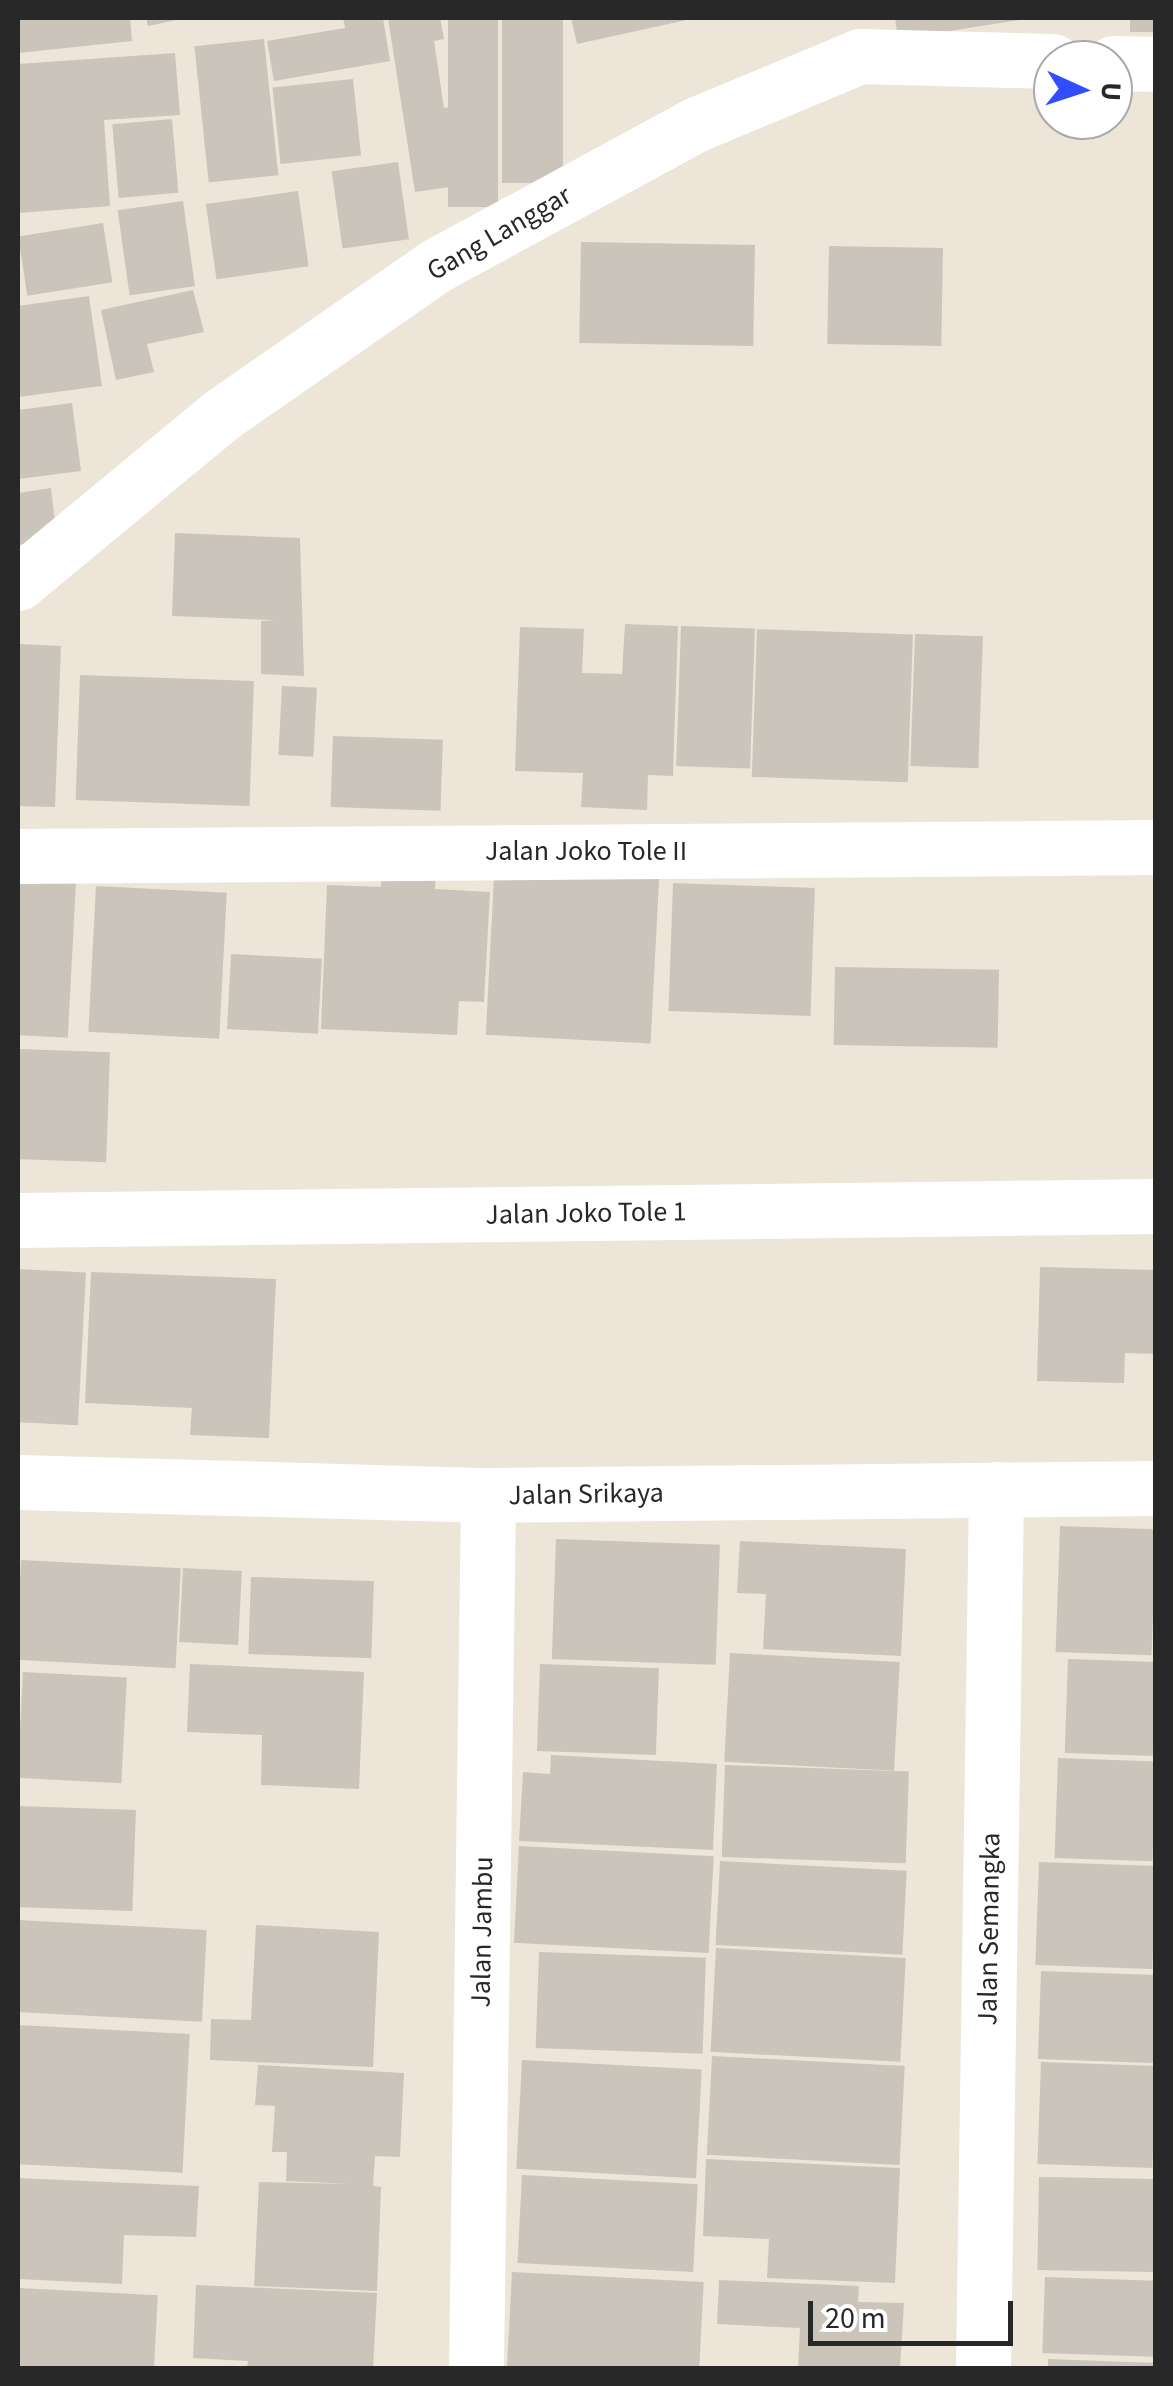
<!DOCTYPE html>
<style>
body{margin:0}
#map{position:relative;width:1173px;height:2386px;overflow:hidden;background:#ece5d8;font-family:"Source Sans 3",sans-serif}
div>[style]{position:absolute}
.building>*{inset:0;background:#cac4bb;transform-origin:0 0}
.minor>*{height:55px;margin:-27.5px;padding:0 27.5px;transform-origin:27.5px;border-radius:27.5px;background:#fff}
span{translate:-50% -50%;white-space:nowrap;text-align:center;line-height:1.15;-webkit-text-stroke:9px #fff;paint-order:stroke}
.street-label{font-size:28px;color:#282828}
.frame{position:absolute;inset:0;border:20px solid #282828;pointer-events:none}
.north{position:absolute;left:1033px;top:40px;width:100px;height:100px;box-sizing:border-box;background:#fff;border:2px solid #a9a9a9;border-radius:50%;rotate:93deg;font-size:28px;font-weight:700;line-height:40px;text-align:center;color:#282828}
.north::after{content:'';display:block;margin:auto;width:35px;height:45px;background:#324dff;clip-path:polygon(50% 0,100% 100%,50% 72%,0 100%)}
.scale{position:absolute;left:808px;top:2301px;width:205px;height:45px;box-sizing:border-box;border:5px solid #282828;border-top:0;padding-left:12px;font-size:30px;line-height:35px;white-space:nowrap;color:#282828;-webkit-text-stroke:8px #fff;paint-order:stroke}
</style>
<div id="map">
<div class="building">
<div style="clip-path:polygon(18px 18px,130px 18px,132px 41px,18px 53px)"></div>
<div style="clip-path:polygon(146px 18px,180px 18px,181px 19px,148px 26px)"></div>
<div style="clip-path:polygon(343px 18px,383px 18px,390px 61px,274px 81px,267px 41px,345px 28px)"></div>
<div style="clip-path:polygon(388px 18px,440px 18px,444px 39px,434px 41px,444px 108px,458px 106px,470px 184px,415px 192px)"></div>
<div style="left:448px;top:18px;width:50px;height:189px"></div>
<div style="left:502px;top:18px;width:61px;height:165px"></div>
<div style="clip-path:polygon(571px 18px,691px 18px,691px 19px,577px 44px)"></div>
<div style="clip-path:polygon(895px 18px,1019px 18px,1019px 20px,898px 39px)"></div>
<div style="left:1130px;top:18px;width:26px;height:14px"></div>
<div style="left:264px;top:39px;width:137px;height:70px;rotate:84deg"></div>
<div style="clip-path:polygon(175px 53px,180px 115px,104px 120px,110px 206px,18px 213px,18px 64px)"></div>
<div style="left:353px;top:79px;width:77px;height:81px;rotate:84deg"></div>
<div style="left:172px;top:119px;width:74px;height:60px;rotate:85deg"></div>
<div style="left:398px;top:162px;width:78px;height:67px;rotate:82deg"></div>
<div style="left:298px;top:191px;width:76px;height:93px;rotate:82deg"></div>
<div style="left:183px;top:201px;width:86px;height:66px;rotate:82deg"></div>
<div style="left:103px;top:223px;width:60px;height:86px;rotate:81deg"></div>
<div style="left:581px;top:242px;width:174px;height:101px;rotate:1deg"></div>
<div style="left:829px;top:246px;width:114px;height:98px;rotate:1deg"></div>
<div style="clip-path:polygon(193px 290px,204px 332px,147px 344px,154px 372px,116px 380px,101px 310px)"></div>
<div style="clip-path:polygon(89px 296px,102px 386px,18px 397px,18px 306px)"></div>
<div style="clip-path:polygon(72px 403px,81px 471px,18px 479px,18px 410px)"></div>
<div style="clip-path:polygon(51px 488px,57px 540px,18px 545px,18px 493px)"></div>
<div style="clip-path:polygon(175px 533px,300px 538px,304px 676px,261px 674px,261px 621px,276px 620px,172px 616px)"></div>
<div style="clip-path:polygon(625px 624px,678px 626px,673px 776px,648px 775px,647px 810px,581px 807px,583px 773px,515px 771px,520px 627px,584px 629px,582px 673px,622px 674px)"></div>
<div style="left:681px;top:626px;width:74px;height:140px;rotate:2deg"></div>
<div style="left:757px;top:629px;width:156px;height:148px;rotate:2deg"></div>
<div style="left:915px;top:634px;width:68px;height:132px;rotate:2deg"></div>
<div style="clip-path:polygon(18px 644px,61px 646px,55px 807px,18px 806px)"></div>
<div style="left:80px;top:675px;width:174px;height:125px;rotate:2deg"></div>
<div style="left:282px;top:686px;width:35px;height:69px;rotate:3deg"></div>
<div style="left:333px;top:736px;width:110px;height:71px;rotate:2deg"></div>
<div style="left:495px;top:858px;width:165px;height:177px;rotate:3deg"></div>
<div style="clip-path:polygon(382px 868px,436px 871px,435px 889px,490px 892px,484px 1002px,459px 1001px,457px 1035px,321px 1029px,327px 885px,381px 887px)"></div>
<div style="left:18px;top:880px;width:58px;height:155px;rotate:3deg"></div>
<div style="left:673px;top:883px;width:142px;height:128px;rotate:2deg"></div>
<div style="left:96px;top:886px;width:131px;height:146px;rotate:3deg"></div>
<div style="left:231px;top:954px;width:91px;height:75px;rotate:3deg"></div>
<div style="left:835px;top:967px;width:164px;height:78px;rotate:1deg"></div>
<div style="left:18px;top:1049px;width:92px;height:110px;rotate:2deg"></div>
<div style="clip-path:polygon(1040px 1267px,1156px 1270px,1156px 1354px,1125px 1353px,1124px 1383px,1037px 1381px)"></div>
<div style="left:18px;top:1269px;width:68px;height:153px;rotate:3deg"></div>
<div style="clip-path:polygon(91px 1272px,276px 1279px,269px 1438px,190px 1435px,192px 1408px,85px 1403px)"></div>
<div style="left:1060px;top:1526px;width:96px;height:126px;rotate:2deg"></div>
<div style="left:556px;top:1539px;width:164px;height:120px;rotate:2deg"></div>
<div style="clip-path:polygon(740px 1541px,906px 1549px,901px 1656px,763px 1649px,766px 1594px,737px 1593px)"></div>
<div style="left:21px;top:1560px;width:160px;height:100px;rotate:3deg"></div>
<div style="left:183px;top:1568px;width:59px;height:74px;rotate:3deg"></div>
<div style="left:251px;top:1577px;width:123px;height:77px;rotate:2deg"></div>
<div style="left:730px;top:1653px;width:170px;height:109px;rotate:3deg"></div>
<div style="left:1068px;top:1659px;width:88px;height:94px;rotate:2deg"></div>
<div style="clip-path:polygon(190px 1664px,364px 1672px,359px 1789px,261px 1785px,262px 1735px,187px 1732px)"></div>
<div style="left:540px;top:1664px;width:119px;height:87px;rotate:2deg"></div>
<div style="left:23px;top:1672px;width:104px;height:106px;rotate:3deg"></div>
<div style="clip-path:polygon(551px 1755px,717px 1764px,713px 1850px,519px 1841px,523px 1772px,550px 1774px)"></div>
<div style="left:1058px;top:1758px;width:98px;height:100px;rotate:2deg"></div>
<div style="left:725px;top:1765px;width:184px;height:92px;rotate:2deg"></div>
<div style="left:18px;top:1806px;width:118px;height:101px;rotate:2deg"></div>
<div style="left:519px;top:1846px;width:195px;height:97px;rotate:3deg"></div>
<div style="left:720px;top:1861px;width:187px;height:84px;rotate:3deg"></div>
<div style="left:1039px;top:1862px;width:117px;height:103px;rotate:2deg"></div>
<div style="left:18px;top:1920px;width:189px;height:92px;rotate:3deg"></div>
<div style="clip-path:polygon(256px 1925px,379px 1932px,373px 2067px,210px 2060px,211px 2019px,251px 2020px)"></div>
<div style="left:716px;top:1948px;width:190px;height:104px;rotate:3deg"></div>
<div style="left:539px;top:1952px;width:167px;height:96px;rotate:2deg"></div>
<div style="left:1041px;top:1971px;width:115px;height:88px;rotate:2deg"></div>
<div style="left:18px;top:2025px;width:172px;height:139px;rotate:3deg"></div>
<div style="left:712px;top:2056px;width:193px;height:99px;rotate:3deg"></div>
<div style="left:522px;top:2060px;width:180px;height:109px;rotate:3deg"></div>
<div style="left:1041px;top:2062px;width:115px;height:102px;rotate:2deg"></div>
<div style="clip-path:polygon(258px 2065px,404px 2073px,400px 2157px,375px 2156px,373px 2186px,381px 2187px,377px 2291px,254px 2286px,259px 2182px,353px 2184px,286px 2181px,287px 2152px,272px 2152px,275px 2106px,255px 2105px)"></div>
<div style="clip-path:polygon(706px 2159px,900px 2168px,895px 2283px,767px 2278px,769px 2239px,703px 2236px)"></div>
<div style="left:522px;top:2175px;width:176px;height:88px;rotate:3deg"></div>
<div style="left:1039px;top:2177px;width:117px;height:93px;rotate:1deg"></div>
<div style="clip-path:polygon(18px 2178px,199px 2186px,196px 2237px,124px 2235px,122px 2284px,18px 2279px)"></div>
<div style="left:512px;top:2272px;width:192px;height:96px;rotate:3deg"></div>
<div style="left:1045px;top:2277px;width:111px;height:76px;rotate:2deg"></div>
<div style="clip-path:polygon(719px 2280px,859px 2286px,858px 2302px,904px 2303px,900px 2368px,798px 2368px,800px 2328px,717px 2324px)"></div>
<div style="clip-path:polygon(196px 2285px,377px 2293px,373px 2368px,247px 2368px,248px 2361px,193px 2358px)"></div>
<div style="left:19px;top:2288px;width:139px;height:80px;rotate:3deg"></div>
<div style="clip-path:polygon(1048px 2359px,1156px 2363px,1156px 2368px,1048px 2368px)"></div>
</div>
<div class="minor">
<div style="left:1113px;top:63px;width:43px;rotate:1.3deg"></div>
<div style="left:18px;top:583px;width:264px;rotate:-39.6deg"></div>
<div style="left:221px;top:415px;width:263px;rotate:-34.8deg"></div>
<div style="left:437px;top:265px;width:296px;rotate:-28.5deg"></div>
<div style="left:697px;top:124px;width:177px;rotate:-22.6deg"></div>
<div style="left:860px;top:56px;width:193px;rotate:1.5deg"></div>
<div style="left:18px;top:856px;width:1138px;rotate:-0.45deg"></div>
<div style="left:18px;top:1220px;width:1138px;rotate:-0.7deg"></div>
<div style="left:18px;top:1482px;width:470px;rotate:1.6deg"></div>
<div style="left:488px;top:1495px;width:668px;rotate:-0.6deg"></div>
<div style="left:476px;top:2368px;width:873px;rotate:-89.21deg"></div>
<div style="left:983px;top:2368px;width:879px;rotate:-89.15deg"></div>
</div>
<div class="street-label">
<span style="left:499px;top:233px;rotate:-30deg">Gang Langgar</span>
<span style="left:586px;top:851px">Jalan Joko Tole II</span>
<span style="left:586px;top:1213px;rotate:-1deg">Jalan Joko Tole 1</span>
<span style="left:586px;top:1494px;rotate:-1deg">Jalan Srikaya</span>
<span style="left:989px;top:1929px;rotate:-89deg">Jalan Semangka</span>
<span style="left:482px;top:1932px;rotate:-89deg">Jalan Jambu</span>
</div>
<div class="frame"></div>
<div class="north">U</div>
<div class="scale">20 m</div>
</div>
